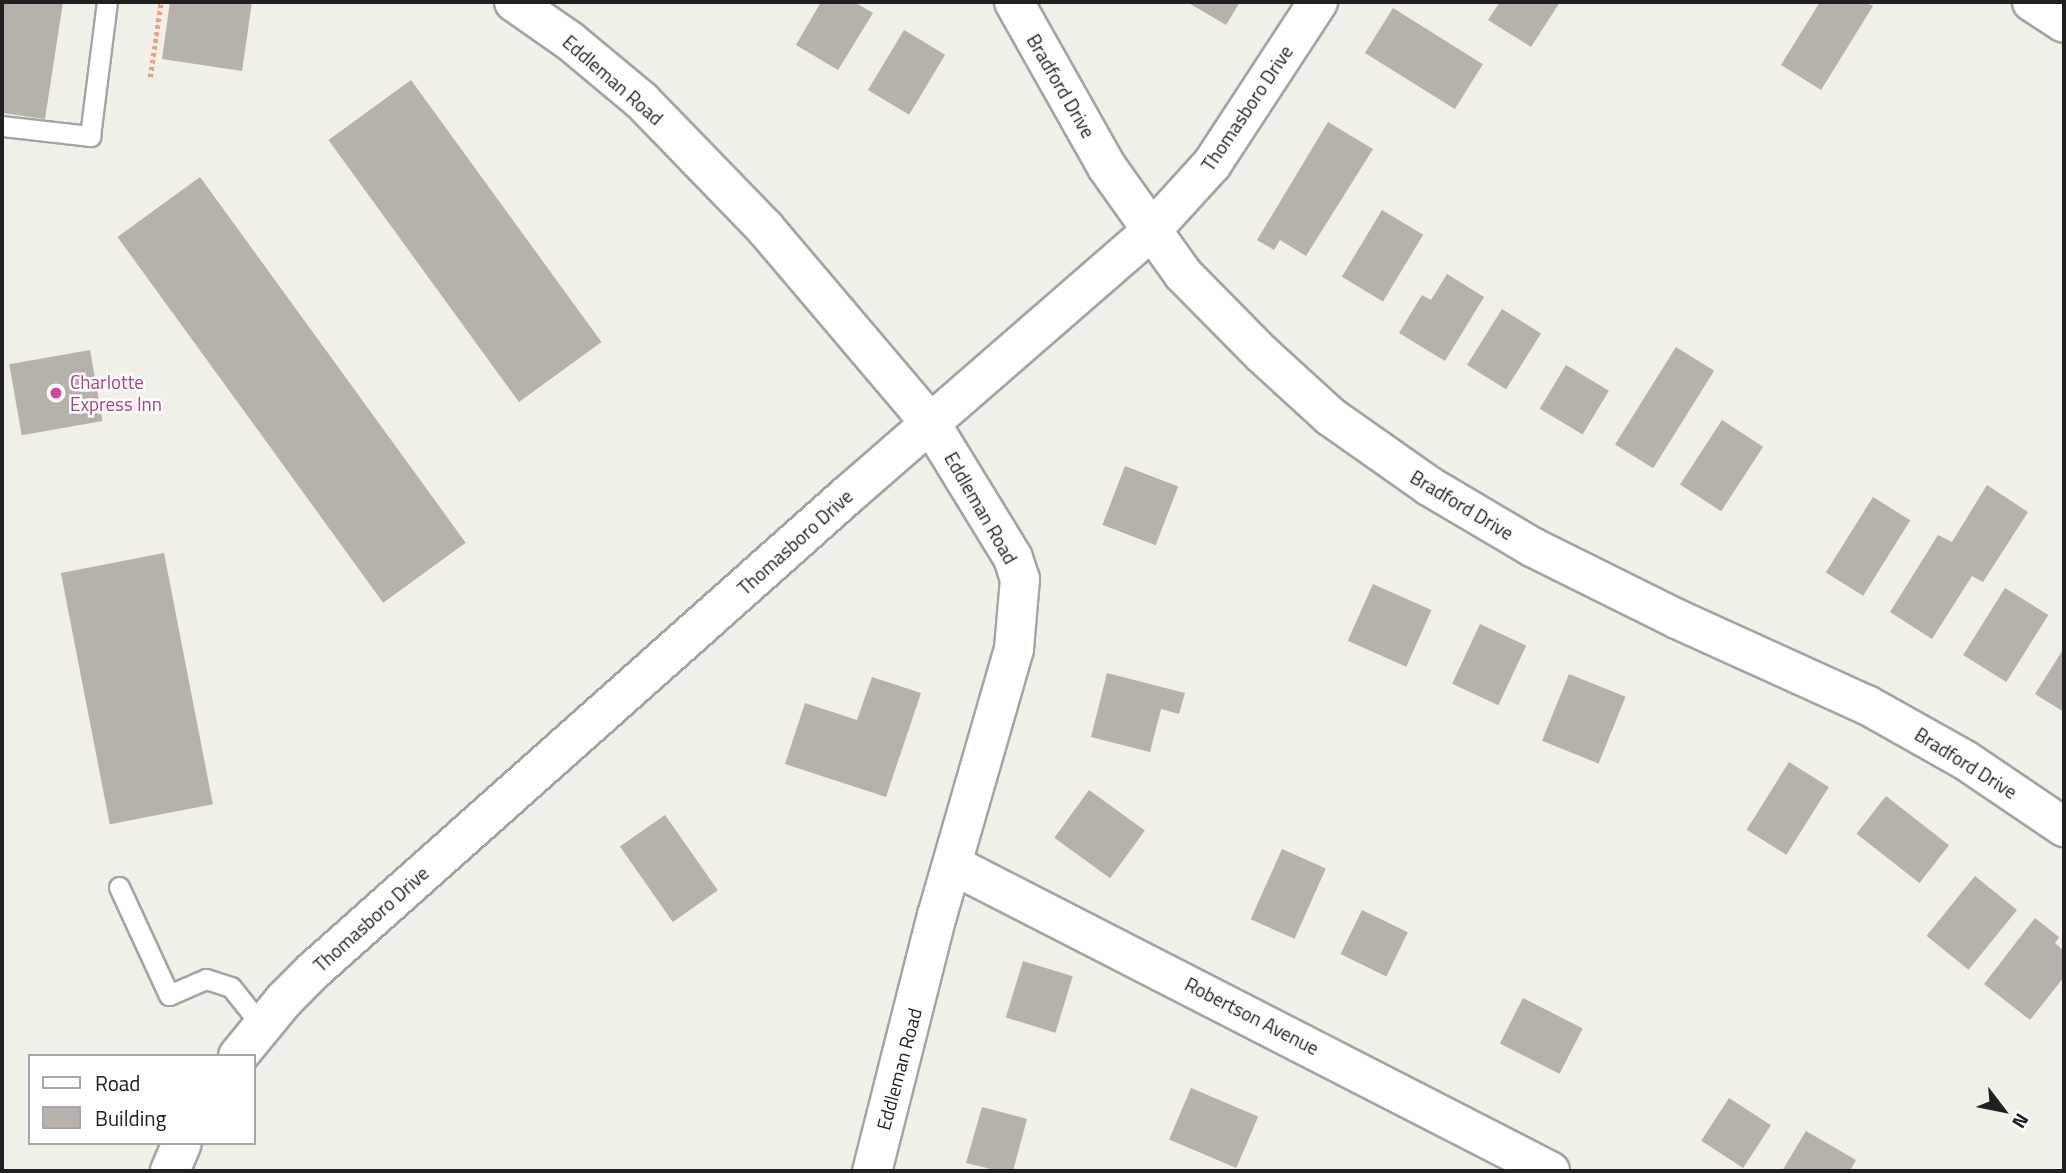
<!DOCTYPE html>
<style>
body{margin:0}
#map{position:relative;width:2066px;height:1173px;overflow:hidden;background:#f0efe8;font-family:"Titillium Web",sans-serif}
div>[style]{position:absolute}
.building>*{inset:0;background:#b6b1aa;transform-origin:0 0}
.path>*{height:4.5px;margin-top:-2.25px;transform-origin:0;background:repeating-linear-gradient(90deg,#f19d78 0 3.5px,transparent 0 7px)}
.roads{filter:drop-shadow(2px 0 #a4a4a4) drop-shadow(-2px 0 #a4a4a4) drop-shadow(0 2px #a4a4a4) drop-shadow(0 -2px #a4a4a4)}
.service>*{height:19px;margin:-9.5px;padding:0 9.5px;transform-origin:9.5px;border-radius:9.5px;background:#fff}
.minor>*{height:38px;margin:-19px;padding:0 19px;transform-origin:19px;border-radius:19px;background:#fff}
.tertiary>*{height:38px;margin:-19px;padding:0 19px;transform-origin:19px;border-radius:19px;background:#fff}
.dots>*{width:19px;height:19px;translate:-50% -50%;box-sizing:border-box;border:4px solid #fff;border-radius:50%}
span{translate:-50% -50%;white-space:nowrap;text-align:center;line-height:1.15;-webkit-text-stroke:5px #fff;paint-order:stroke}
.street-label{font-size:19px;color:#202020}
.hotel-label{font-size:19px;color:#b23c85}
.left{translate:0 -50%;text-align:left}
.frame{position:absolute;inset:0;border:4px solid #202020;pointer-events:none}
.legend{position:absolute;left:28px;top:1054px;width:228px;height:91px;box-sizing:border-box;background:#fff;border:2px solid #a6a6a6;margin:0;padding:9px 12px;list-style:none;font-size:21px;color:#202020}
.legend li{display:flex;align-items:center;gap:14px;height:35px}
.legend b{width:35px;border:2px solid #a6a6a6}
.north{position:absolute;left:1968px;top:1075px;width:70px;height:70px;-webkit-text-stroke:5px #fff;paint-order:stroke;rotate:122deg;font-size:19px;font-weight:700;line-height:28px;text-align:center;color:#202020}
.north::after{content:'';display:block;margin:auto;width:24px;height:32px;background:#202020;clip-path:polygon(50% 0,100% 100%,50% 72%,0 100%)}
</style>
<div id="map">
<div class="building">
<div style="clip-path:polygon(2px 2px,63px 2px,45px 119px,2px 113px)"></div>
<div style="clip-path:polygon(170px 2px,252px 2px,242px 71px,162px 59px)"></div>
<div style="clip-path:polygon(821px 2px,854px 2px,873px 13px,838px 70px,796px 45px)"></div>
<div style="clip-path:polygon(1187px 2px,1240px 2px,1226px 25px)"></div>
<div style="clip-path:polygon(1500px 2px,1560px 2px,1531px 47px,1488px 20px)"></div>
<div style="clip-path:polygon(1820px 2px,1866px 2px,1873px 6px,1821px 90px,1781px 65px)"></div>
<div style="left:1393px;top:8px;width:106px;height:53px;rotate:32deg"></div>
<div style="left:904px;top:30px;width:48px;height:70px;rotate:31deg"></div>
<div style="left:411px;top:80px;width:324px;height:102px;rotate:54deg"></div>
<div style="clip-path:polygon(1328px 122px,1373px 149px,1306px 256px,1280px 240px,1274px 250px,1257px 240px)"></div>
<div style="left:200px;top:177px;width:452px;height:102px;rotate:54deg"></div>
<div style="left:1382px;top:210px;width:48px;height:78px;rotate:31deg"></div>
<div style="clip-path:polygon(1447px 274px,1484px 297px,1445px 361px,1399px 333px,1422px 295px,1431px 300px)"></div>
<div style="left:1502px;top:309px;width:46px;height:66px;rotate:32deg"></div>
<div style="left:1676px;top:347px;width:45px;height:115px;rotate:32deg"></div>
<div style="left:90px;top:350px;width:72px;height:82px;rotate:80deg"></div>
<div style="left:1566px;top:365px;width:50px;height:51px;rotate:31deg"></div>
<div style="left:1722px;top:420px;width:49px;height:77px;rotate:33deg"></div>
<div style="left:1125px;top:466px;width:57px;height:63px;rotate:21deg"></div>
<div style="clip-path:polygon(1987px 485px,2028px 512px,1983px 582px,1972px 576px,1932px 639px,1890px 612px,1938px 535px,1952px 542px)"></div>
<div style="left:1873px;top:497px;width:44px;height:89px;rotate:32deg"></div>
<div style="left:164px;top:553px;width:256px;height:105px;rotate:79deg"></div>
<div style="left:1373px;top:584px;width:64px;height:62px;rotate:24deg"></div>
<div style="left:2005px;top:588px;width:51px;height:79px;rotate:32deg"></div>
<div style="left:1480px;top:624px;width:51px;height:66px;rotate:25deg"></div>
<div style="clip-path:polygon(2064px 648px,2064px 712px,2035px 694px)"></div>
<div style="clip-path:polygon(1107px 673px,1185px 693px,1179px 714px,1161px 709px,1150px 752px,1091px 737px)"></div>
<div style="left:1569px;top:674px;width:61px;height:72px;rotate:22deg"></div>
<div style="clip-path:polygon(872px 677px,921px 693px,886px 797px,785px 764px,805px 703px,857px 720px)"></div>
<div style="left:1789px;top:762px;width:47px;height:80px;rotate:32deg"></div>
<div style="left:1089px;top:790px;width:69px;height:59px;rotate:36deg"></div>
<div style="left:1886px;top:796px;width:80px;height:48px;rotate:38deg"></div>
<div style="left:665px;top:815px;width:92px;height:55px;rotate:55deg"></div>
<div style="left:1282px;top:849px;width:48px;height:77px;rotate:24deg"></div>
<div style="left:1975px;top:876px;width:54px;height:77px;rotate:39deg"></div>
<div style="left:1362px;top:910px;width:51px;height:49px;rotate:26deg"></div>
<div style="clip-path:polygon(2035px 918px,2059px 937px,2055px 943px,2064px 951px,2064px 977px,2030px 1020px,1984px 984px)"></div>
<div style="left:1023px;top:961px;width:52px;height:59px;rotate:17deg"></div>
<div style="left:1523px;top:998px;width:67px;height:51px;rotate:27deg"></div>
<div style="left:1191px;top:1088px;width:73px;height:56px;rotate:23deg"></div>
<div style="left:1729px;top:1098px;width:50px;height:51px;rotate:33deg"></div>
<div style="clip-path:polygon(982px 1107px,1027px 1119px,1013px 1171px,999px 1171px,966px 1163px)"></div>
<div style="clip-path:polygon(1806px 1131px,1856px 1160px,1850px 1171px,1782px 1171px)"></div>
</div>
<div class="path">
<div style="left:150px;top:77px;width:76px;rotate:-81.7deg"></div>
</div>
<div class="roads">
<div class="service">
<div style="left:2px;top:126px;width:89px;rotate:6.5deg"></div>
<div style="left:90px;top:136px;width:135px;rotate:-82.8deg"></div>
<div style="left:119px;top:887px;width:119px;rotate:65.2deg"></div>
<div style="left:169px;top:995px;width:40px;rotate:-23.4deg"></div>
<div style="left:206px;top:979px;width:26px;rotate:18deg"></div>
<div style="left:231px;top:987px;width:50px;rotate:51.5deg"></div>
</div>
<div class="minor">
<div style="left:514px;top:2px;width:68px;rotate:34.9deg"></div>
<div style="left:570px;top:41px;width:94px;rotate:39.8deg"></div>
<div style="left:642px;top:101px;width:177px;rotate:45.9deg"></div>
<div style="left:765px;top:228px;width:257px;rotate:49.7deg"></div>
<div style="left:931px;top:424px;width:157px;rotate:58.5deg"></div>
<div style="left:1013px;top:558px;width:22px;rotate:72deg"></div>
<div style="left:1020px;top:579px;width:70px;rotate:94.9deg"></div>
<div style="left:1014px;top:649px;width:277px;rotate:106.1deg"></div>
<div style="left:937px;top:915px;width:264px;rotate:104.2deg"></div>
<div style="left:2032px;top:2px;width:38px;rotate:33deg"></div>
<div style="left:953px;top:865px;width:671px;rotate:27.14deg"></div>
<div style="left:238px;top:1056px;width:72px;rotate:-50.6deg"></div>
<div style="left:284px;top:1000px;width:42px;rotate:-45deg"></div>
<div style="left:314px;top:970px;width:718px;rotate:-41.67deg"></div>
<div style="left:850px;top:493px;width:399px;rotate:-41deg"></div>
<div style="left:1151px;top:231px;width:91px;rotate:-47.7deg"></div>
<div style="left:1212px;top:164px;width:194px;rotate:-56.8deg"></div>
<div style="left:170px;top:1171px;width:30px;rotate:-67deg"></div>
</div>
<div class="tertiary">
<div style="left:1014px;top:2px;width:189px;rotate:60.6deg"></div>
<div style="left:1107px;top:167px;width:131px;rotate:54.6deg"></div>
<div style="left:1183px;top:274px;width:112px;rotate:45.4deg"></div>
<div style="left:1262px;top:354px;width:93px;rotate:42.4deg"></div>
<div style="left:1331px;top:417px;width:120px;rotate:35.1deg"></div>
<div style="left:1429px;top:486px;width:120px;rotate:30.6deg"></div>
<div style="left:1532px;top:547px;width:162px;rotate:26.4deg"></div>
<div style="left:1677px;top:619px;width:209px;rotate:24.4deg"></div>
<div style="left:1867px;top:705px;width:112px;rotate:29.3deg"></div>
<div style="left:1965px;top:760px;width:120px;rotate:34.1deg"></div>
</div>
</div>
<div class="dots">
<div style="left:56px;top:393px;background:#d1479c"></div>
</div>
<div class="street-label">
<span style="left:613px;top:80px;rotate:41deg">Eddleman Road</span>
<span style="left:1061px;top:86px;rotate:60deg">Bradford Drive</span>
<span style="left:1247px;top:108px;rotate:-56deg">Thomasboro Drive</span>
<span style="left:1462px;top:505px;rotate:31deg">Bradford Drive</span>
<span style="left:981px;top:508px;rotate:60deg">Eddleman Road</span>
<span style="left:795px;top:542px;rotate:-42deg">Thomasboro Drive</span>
<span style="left:1966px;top:763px;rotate:32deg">Bradford Drive</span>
<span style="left:371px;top:919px;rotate:-42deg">Thomasboro Drive</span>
<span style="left:1252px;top:1016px;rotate:27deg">Robertson Avenue</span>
<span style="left:899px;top:1069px;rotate:-75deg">Eddleman Road</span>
</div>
<div class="hotel-label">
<span class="left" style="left:70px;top:393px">Charlotte<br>Express Inn</span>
</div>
<div class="frame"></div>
<ul class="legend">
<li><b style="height:9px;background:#fff"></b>Road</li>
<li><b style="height:19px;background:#b6b1aa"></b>Building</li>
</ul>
<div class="north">N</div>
</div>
